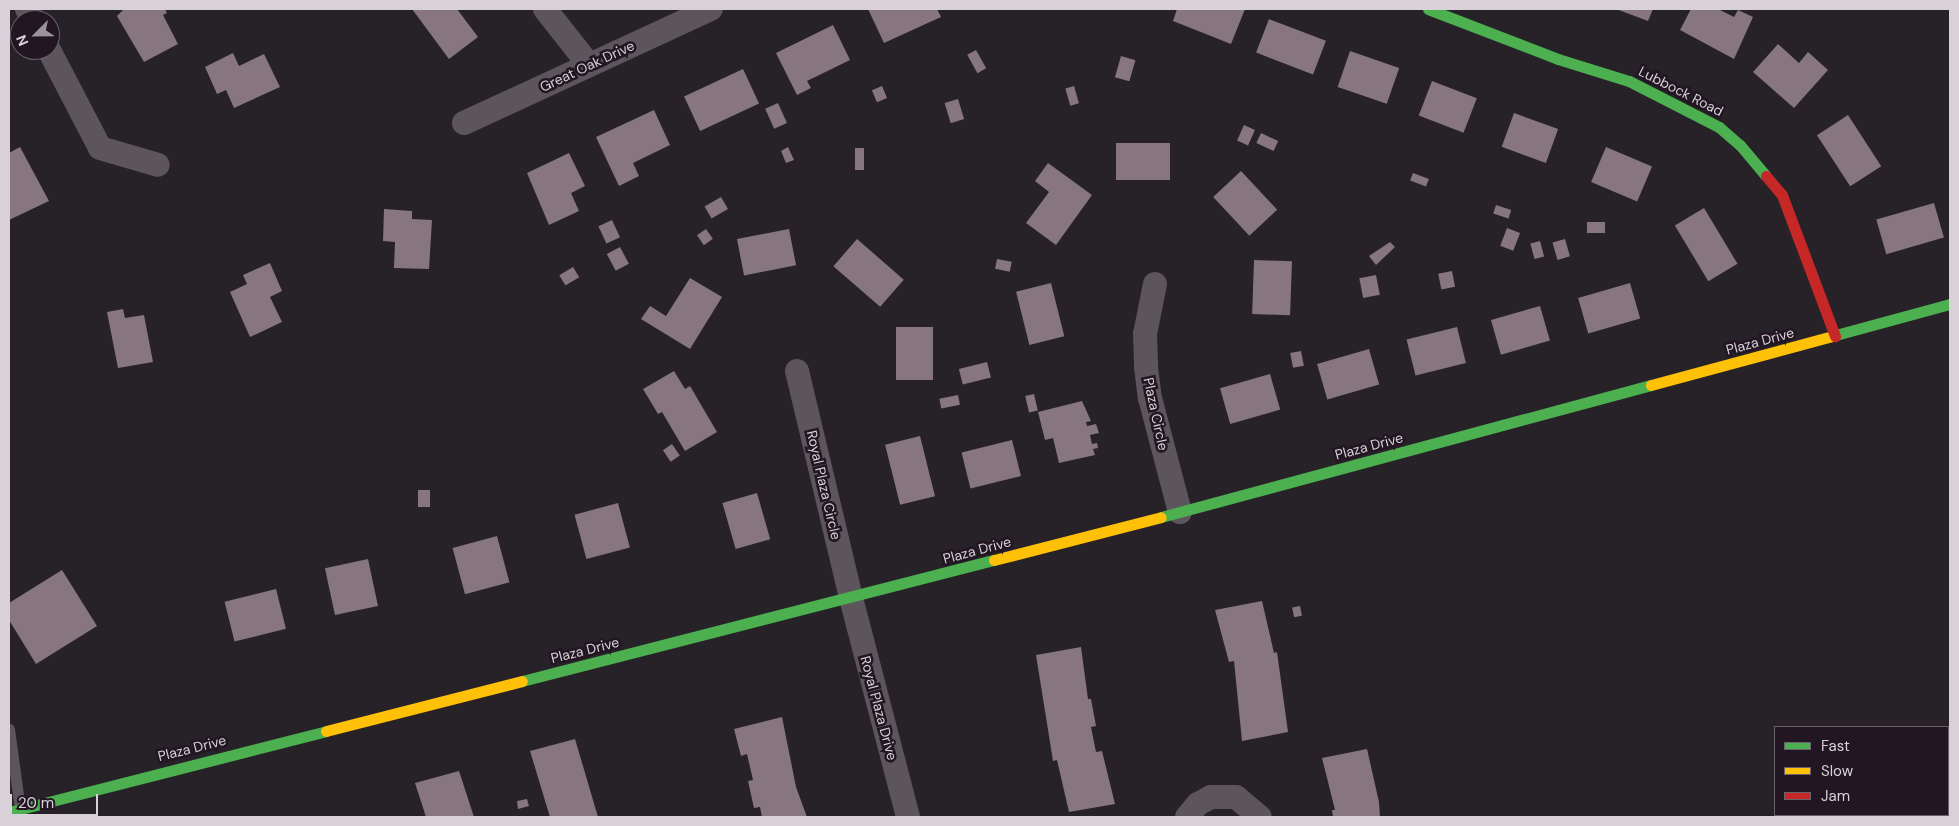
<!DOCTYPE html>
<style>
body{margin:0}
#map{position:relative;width:1959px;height:826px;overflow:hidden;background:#272227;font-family:"DM Sans",sans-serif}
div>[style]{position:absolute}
.building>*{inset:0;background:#87767e;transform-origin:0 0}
.lane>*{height:11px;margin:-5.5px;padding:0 5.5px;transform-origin:5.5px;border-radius:5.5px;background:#5c565c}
.street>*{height:24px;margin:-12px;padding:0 12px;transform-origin:12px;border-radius:12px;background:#5c565c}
.fast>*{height:11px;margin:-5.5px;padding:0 5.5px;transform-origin:5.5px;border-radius:5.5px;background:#4caf50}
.slow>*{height:11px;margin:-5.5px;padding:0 5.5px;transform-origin:5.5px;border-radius:5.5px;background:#ffc107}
.jam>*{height:11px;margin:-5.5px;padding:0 5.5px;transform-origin:5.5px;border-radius:5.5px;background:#c62828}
span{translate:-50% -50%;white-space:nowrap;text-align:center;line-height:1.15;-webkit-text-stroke:5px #211621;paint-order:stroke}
.street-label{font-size:14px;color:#d8d1d8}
.frame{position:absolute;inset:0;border:10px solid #d8d1d8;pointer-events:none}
.legend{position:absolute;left:1774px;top:726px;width:175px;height:90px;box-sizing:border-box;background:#211621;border:1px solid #6a616a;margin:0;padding:6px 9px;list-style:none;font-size:15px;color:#d8d1d8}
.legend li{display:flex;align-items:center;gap:10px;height:25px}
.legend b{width:25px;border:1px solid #6a616a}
.north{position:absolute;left:10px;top:10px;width:50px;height:50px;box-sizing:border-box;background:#211621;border:1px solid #6a616a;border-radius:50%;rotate:247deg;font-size:14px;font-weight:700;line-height:20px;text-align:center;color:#d8d1d8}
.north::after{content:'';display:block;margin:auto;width:18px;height:22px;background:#9a949a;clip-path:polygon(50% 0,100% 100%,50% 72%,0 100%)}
.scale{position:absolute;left:10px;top:794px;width:88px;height:22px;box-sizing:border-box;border:2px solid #d8d1d8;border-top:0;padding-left:6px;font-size:15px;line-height:18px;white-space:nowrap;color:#d8d1d8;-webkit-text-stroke:4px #211621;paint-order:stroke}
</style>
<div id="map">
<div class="building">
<div style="clip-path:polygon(124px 9px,165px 9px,167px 13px,163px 15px,178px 44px,144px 62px,117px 16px)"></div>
<div style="clip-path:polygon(412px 9px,457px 9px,478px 37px,449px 59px)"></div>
<div style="clip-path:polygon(868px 9px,937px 9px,941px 17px,884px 43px)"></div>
<div style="clip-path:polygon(1177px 9px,1245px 9px,1231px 44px,1173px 21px)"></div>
<div style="clip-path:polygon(1616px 9px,1653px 9px,1648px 21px)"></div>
<div style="clip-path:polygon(1691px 9px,1718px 9px,1734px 17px,1738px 10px,1753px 17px,1734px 59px,1680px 30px)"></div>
<div style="left:1269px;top:19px;width:61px;height:36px;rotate:21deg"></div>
<div style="clip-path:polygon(833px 25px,850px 60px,807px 81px,811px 88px,797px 95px,776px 53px)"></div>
<div style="clip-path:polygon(1778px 44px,1799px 63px,1808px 52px,1828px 70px,1794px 108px,1753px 72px)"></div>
<div style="left:976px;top:50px;width:21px;height:10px;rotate:61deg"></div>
<div style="left:1350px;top:51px;width:52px;height:38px;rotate:19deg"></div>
<div style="clip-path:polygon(233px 53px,239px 66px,264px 54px,280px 87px,234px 108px,226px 90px,217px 94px,205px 67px)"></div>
<div style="left:1121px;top:56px;width:15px;height:22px;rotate:16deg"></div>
<div style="left:743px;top:69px;width:38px;height:65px;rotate:65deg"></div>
<div style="left:1432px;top:81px;width:48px;height:37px;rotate:21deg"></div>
<div style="left:882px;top:86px;width:13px;height:11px;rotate:67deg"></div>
<div style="left:1074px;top:86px;width:18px;height:9px;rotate:74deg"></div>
<div style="left:958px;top:99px;width:21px;height:14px;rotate:73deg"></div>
<div style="left:778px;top:103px;width:22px;height:14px;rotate:66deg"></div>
<div style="clip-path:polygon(654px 110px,670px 145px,633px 163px,639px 176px,619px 186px,596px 137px)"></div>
<div style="left:1514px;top:113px;width:47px;height:36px;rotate:20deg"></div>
<div style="left:1848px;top:115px;width:61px;height:37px;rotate:57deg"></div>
<div style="left:1244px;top:125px;width:12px;height:17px;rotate:24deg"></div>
<div style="left:1261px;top:133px;width:19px;height:11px;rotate:25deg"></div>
<div style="left:1170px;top:143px;width:37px;height:54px;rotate:90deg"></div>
<div style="clip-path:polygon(20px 147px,49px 201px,9px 220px,9px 153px)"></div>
<div style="clip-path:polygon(788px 147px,794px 160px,786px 163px,781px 151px)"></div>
<div style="left:1606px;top:147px;width:50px;height:38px;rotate:23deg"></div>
<div style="left:855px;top:148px;width:9px;height:22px"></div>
<div style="clip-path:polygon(569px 153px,585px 186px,571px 193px,579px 211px,549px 225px,527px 173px)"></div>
<div style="clip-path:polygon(1048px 163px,1092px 195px,1056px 245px,1026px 223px,1049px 192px,1035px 181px)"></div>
<div style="left:1241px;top:171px;width:53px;height:38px;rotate:47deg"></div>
<div style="left:1413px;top:173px;width:17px;height:8px;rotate:21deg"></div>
<div style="left:721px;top:197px;width:14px;height:19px;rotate:60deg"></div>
<div style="left:1934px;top:203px;width:36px;height:60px;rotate:74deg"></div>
<div style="left:1496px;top:205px;width:16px;height:9px;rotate:18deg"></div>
<div style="left:1704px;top:208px;width:65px;height:34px;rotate:59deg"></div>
<div style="clip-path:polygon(384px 209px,412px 211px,412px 219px,432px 220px,429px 269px,394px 268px,395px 242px,383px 241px)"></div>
<div style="left:612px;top:220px;width:19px;height:15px;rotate:65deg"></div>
<div style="left:1605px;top:222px;width:11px;height:18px;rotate:90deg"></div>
<div style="left:1507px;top:228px;width:14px;height:19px;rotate:21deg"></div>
<div style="left:706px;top:229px;width:12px;height:11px;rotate:55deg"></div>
<div style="left:789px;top:229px;width:37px;height:53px;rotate:79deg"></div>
<div style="left:857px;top:239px;width:62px;height:36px;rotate:41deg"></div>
<div style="left:1565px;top:239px;width:18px;height:13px;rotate:74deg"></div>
<div style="left:1540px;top:241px;width:16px;height:10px;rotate:75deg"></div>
<div style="clip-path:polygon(1390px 242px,1395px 247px,1376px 265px,1369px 256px)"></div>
<div style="left:620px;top:247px;width:19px;height:15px;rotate:62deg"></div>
<div style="left:997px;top:259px;width:15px;height:10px;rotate:11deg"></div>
<div style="left:1254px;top:260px;width:38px;height:54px;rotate:2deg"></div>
<div style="clip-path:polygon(270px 263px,282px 291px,270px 297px,282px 322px,250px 337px,230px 292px,247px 284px,243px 275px)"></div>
<div style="left:573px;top:267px;width:12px;height:16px;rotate:59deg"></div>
<div style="left:1452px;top:271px;width:16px;height:14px;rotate:79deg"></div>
<div style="left:1376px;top:275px;width:20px;height:17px;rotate:79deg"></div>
<div style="clip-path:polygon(690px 278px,722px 297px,690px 349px,641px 319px,650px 306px,666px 316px)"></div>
<div style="left:1051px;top:283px;width:55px;height:36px;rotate:76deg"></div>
<div style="left:1630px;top:283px;width:37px;height:54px;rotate:74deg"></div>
<div style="left:1540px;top:306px;width:36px;height:51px;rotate:74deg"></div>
<div style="clip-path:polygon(123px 309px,125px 318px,144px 315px,153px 362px,118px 368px,107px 312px)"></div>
<div style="left:896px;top:327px;width:37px;height:53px"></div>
<div style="left:1457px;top:327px;width:37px;height:52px;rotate:76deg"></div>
<div style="left:1369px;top:349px;width:37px;height:54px;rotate:74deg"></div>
<div style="left:1301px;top:351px;width:15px;height:11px;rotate:79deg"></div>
<div style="left:987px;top:362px;width:16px;height:29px;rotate:76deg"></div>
<div style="clip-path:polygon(674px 371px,685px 389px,690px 386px,717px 432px,685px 451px,662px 412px,658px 414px,643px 389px)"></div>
<div style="left:1270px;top:374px;width:37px;height:52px;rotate:74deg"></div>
<div style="left:1034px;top:394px;width:17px;height:9px;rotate:77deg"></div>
<div style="left:958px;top:395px;width:10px;height:19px;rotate:79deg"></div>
<div style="clip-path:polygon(1082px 401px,1091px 421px,1086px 422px,1087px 426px,1096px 424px,1099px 433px,1090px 435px,1092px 444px,1097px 443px,1098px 448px,1093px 449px,1095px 455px,1059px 463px,1053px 438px,1045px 440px,1038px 412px)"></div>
<div style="left:920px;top:436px;width:62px;height:36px;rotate:76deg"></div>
<div style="left:1012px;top:440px;width:37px;height:52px;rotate:76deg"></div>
<div style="left:672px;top:444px;width:14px;height:11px;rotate:56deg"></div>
<div style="left:418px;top:490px;width:12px;height:17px"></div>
<div style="left:757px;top:493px;width:48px;height:36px;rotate:74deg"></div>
<div style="left:618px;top:503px;width:46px;height:45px;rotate:75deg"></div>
<div style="left:497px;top:536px;width:48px;height:46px;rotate:75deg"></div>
<div style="left:368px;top:559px;width:48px;height:44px;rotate:78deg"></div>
<div style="clip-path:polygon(62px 570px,97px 626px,36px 664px,9px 620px,9px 603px)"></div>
<div style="left:276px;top:589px;width:41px;height:53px;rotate:76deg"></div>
<div style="clip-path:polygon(1262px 601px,1274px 653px,1277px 652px,1288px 732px,1242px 741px,1234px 661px,1229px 662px,1215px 610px)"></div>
<div style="left:1300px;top:606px;width:10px;height:8px;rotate:79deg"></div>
<div style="clip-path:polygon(1081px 647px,1088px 699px,1091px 699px,1096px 726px,1091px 727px,1096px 752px,1102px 751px,1115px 804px,1069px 812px,1057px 760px,1053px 761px,1036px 655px)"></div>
<div style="clip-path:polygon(782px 717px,796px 787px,807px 817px,762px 817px,760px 807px,754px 808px,748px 781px,753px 780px,747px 754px,741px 756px,734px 729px)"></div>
<div style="clip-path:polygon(575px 739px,598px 817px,550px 817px,530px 751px)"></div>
<div style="clip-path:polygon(1367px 749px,1379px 802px,1380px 817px,1333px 817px,1332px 810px,1335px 810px,1322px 758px)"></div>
<div style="clip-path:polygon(459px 771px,474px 817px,426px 817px,415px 783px)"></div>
<div style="clip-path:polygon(527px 799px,529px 806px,518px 809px,517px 801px)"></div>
</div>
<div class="lane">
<div style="left:9px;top:729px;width:81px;rotate:82.2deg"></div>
</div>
<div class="street">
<div style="left:27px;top:9px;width:13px;rotate:61deg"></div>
<div style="left:545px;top:9px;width:71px;rotate:51.8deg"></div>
<div style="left:49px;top:50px;width:110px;rotate:62.5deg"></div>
<div style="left:100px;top:148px;width:60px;rotate:16.3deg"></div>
<div style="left:464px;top:123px;width:272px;rotate:-24.8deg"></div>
<div style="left:1155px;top:284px;width:51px;rotate:101.3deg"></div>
<div style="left:1145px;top:334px;width:33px;rotate:88deg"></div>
<div style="left:1146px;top:367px;width:31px;rotate:83deg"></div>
<div style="left:1150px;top:398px;width:118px;rotate:75.3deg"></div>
<div style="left:797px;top:371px;width:233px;rotate:76.6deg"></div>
<div style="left:851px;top:598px;width:226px;rotate:75.4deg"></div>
<div style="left:1187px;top:817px;width:17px;rotate:-50deg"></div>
<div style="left:1198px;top:804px;width:15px;rotate:-28deg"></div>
<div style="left:1211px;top:797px;width:25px"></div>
<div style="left:1236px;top:797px;width:31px;rotate:40deg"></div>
</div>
<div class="fast">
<div style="left:1428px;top:9px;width:139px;rotate:21deg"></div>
<div style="left:1558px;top:59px;width:74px;rotate:17.2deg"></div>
<div style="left:1629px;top:81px;width:101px;rotate:27.1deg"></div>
<div style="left:1719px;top:127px;width:28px;rotate:41deg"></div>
<div style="left:1740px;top:145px;width:40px;rotate:50deg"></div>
<div style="left:1832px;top:336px;width:122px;rotate:-15.2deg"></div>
<div style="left:1161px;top:517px;width:507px;rotate:-15.08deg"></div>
<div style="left:522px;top:681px;width:487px;rotate:-14.4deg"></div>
<div style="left:9px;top:812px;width:327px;rotate:-14.3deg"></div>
</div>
<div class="slow">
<div style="left:1651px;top:385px;width:188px;rotate:-15.1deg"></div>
<div style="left:994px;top:560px;width:172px;rotate:-14.4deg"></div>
<div style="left:326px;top:731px;width:202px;rotate:-14.3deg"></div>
</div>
<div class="jam">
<div style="left:1766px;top:176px;width:25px;rotate:50deg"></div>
<div style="left:1782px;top:195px;width:151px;rotate:69.4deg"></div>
</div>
<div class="street-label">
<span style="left:587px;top:66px;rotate:-25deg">Great Oak Drive</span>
<span style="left:1681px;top:91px;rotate:27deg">Lubbock Road</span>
<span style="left:1760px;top:341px;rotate:-15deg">Plaza Drive</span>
<span style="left:1156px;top:414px;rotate:78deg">Plaza Circle</span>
<span style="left:1369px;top:446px;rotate:-15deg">Plaza Drive</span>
<span style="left:824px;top:485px;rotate:77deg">Royal Plaza Circle</span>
<span style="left:977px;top:550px;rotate:-15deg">Plaza Drive</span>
<span style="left:585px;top:650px;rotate:-14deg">Plaza Drive</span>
<span style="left:879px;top:708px;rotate:75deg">Royal Plaza Drive</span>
<span style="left:192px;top:748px;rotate:-14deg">Plaza Drive</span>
</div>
<div class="frame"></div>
<ul class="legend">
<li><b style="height:6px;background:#4caf50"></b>Fast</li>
<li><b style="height:6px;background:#ffc107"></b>Slow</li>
<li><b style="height:6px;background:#c62828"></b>Jam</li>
</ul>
<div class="north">N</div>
<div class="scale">20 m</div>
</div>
